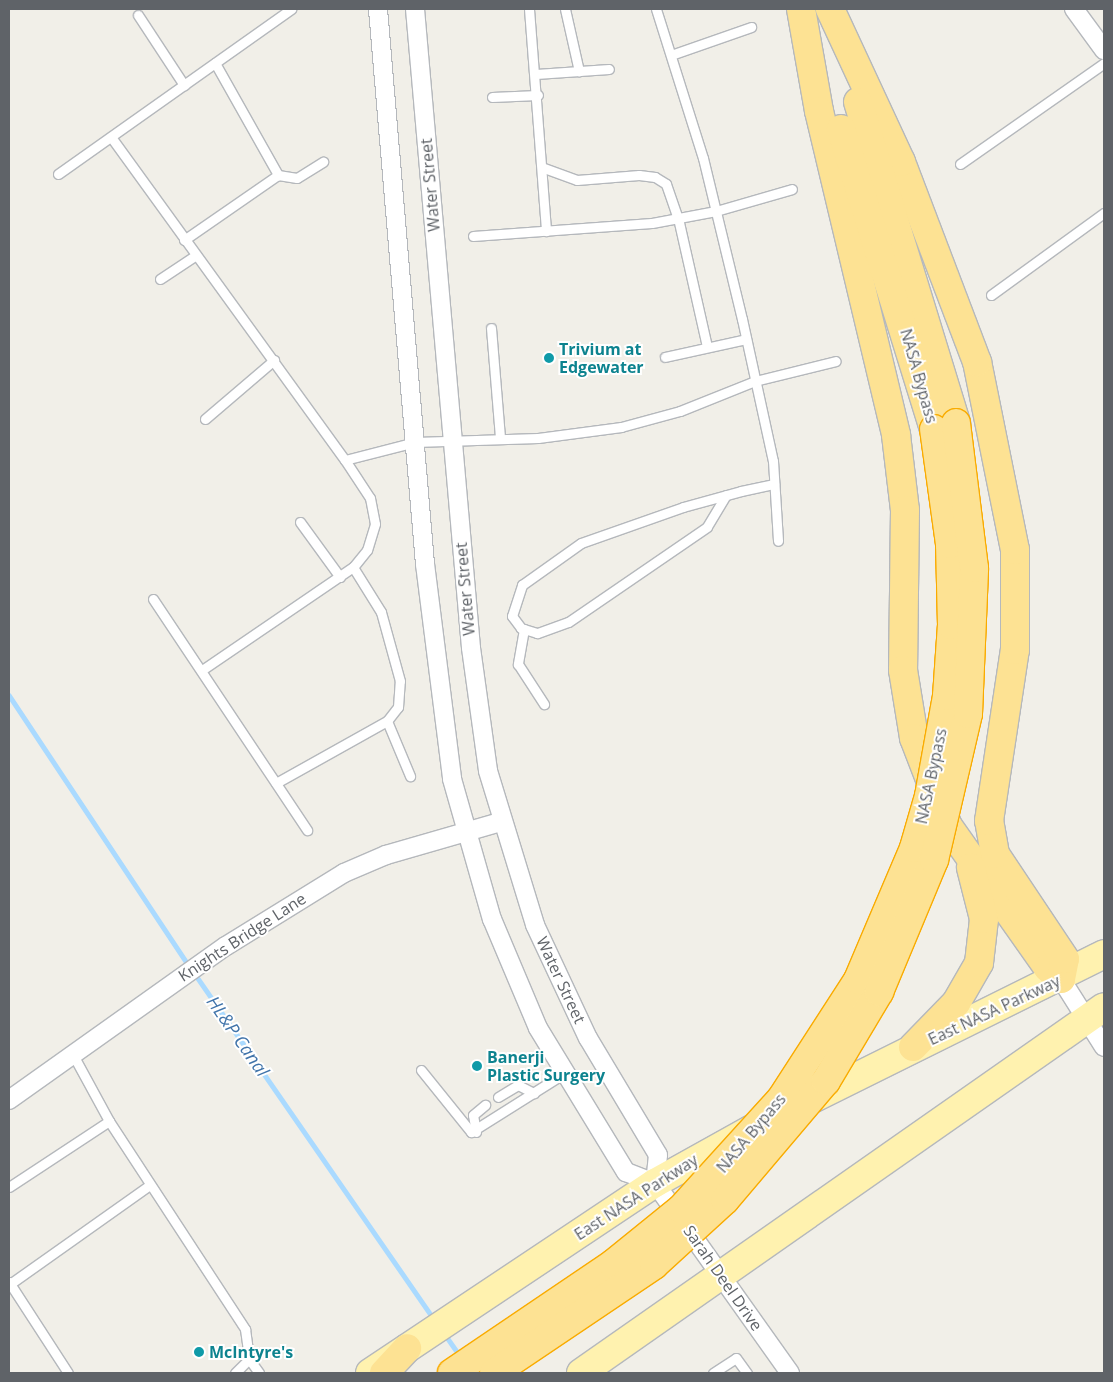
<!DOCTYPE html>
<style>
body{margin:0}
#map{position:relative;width:1113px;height:1382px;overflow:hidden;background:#f1efe8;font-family:"Open Sans",sans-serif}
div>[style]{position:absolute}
.stream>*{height:4.5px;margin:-2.25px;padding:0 2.25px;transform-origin:2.25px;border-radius:2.25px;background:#aadaff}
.roads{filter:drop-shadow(1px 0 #b5b8bc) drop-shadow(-1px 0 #b5b8bc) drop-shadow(0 1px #b5b8bc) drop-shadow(0 -1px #b5b8bc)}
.lane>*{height:9px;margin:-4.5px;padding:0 4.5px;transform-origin:4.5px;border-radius:4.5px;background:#fff}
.street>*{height:18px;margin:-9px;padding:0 9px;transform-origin:9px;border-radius:9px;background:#fff}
.primary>*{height:28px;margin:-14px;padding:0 14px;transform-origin:14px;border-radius:14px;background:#fff2af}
.highway>*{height:28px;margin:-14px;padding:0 14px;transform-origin:14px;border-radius:14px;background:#fde293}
.bridges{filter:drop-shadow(1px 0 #f9ab00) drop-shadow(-1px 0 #f9ab00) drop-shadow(0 1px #f9ab00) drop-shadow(0 -1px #f9ab00)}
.highway-bridge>*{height:28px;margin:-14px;padding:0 14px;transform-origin:14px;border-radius:14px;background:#fde293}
.dots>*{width:14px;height:14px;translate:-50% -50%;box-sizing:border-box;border:2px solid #fff;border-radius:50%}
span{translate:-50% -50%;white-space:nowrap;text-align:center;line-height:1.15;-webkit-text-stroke:4px #fff;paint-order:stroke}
.street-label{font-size:16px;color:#5f6368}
.culture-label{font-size:16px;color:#0d838f;font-weight:700}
.left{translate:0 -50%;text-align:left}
.water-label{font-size:18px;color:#4174aa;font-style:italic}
.frame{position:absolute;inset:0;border:10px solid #5f6368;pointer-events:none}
</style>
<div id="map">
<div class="stream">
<div style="left:9px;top:695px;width:327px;rotate:56.4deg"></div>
<div style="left:195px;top:974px;width:420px;rotate:55.3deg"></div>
<div style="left:444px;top:1333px;width:28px;rotate:55deg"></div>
</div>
<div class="roads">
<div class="lane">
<div style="left:529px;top:9px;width:223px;rotate:85.6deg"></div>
<div style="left:565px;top:9px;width:64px;rotate:77.3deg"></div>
<div style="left:656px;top:9px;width:156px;rotate:72.5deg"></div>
<div style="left:703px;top:158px;width:166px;rotate:76.4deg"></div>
<div style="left:742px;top:319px;width:145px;rotate:77.7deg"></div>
<div style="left:773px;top:461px;width:80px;rotate:86.4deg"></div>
<div style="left:138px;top:15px;width:84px;rotate:56.7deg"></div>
<div style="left:671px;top:55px;width:85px;rotate:-19.3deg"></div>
<div style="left:215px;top:63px;width:129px;rotate:60.6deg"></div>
<div style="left:536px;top:74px;width:73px;rotate:-3.9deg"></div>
<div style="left:492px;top:97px;width:46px;rotate:-2.5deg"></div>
<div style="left:111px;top:137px;width:399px;rotate:54.1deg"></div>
<div style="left:345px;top:460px;width:45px;rotate:56.7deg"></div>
<div style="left:370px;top:498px;width:26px;rotate:79deg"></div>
<div style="left:375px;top:524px;width:27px;rotate:107deg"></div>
<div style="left:367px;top:550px;width:22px;rotate:129deg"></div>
<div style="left:353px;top:567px;width:183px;rotate:145.7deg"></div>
<div style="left:960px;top:164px;width:176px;rotate:-35deg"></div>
<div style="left:544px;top:168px;width:35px;rotate:20deg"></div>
<div style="left:577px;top:180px;width:62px;rotate:-4.6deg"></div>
<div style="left:639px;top:175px;width:16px;rotate:7deg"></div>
<div style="left:655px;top:177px;width:13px;rotate:32deg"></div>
<div style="left:666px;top:184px;width:36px;rotate:71deg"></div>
<div style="left:678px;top:218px;width:132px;rotate:77.3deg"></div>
<div style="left:58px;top:174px;width:286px;rotate:-35.3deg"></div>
<div style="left:473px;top:236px;width:179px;rotate:-4.2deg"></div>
<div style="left:652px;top:223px;width:65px;rotate:-10.6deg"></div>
<div style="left:716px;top:211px;width:79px;rotate:-16.1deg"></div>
<div style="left:184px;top:240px;width:114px;rotate:-34.7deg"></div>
<div style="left:278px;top:175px;width:19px;rotate:9deg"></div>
<div style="left:297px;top:178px;width:31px;rotate:-32deg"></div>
<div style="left:160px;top:279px;width:43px;rotate:-33.7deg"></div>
<div style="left:991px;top:295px;width:140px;rotate:-36deg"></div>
<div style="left:491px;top:328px;width:110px;rotate:85.3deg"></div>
<div style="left:665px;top:357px;width:83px;rotate:-12.5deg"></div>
<div style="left:205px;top:419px;width:91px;rotate:-40.5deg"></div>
<div style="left:345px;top:460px;width:72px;rotate:-14.4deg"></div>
<div style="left:415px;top:442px;width:123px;rotate:-1.9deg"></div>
<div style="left:538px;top:438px;width:84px;rotate:-7.5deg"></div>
<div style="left:621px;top:427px;width:61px;rotate:-15.2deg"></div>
<div style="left:680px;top:411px;width:81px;rotate:-21.8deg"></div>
<div style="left:755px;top:381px;width:83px;rotate:-13.9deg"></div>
<div style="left:726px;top:495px;width:37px;rotate:121deg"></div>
<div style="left:707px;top:527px;width:168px;rotate:145.6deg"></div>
<div style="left:568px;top:622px;width:33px;rotate:160deg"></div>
<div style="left:537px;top:633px;width:17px;rotate:-163deg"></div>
<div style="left:521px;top:628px;width:15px;rotate:-127deg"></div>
<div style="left:512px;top:616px;width:33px;rotate:-72deg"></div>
<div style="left:522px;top:585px;width:72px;rotate:-35.4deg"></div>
<div style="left:581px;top:543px;width:108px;rotate:-19.4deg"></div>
<div style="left:683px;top:507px;width:60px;rotate:-15.4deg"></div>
<div style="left:741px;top:491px;width:34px;rotate:-12deg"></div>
<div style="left:300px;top:522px;width:68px;rotate:54deg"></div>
<div style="left:153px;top:599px;width:278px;rotate:56.3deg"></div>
<div style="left:524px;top:629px;width:36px;rotate:100deg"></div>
<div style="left:518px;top:664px;width:48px;rotate:57deg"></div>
<div style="left:387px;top:721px;width:60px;rotate:67.3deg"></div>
<div style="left:276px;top:783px;width:127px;rotate:-29.2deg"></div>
<div style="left:387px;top:721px;width:18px;rotate:-52deg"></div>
<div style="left:398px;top:707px;width:26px;rotate:-86deg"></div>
<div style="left:400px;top:681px;width:72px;rotate:-105.4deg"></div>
<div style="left:381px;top:612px;width:53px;rotate:-121.9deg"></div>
<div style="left:72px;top:1053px;width:77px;rotate:61.4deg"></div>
<div style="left:421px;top:1070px;width:80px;rotate:51.1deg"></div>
<div style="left:471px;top:1132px;width:109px;rotate:-32.2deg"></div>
<div style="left:498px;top:1097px;width:23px;rotate:-31deg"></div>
<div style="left:518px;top:1085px;width:18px;rotate:27deg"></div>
<div style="left:476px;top:1132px;width:17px;rotate:-100deg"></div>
<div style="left:473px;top:1115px;width:16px;rotate:-40deg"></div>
<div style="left:9px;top:1187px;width:120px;rotate:-33.4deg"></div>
<div style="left:109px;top:1121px;width:249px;rotate:56.8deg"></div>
<div style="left:245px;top:1329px;width:30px;rotate:82deg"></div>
<div style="left:9px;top:1282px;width:108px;rotate:57deg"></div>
<div style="left:10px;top:1284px;width:171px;rotate:-35.3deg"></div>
<div style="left:235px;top:1373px;width:20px;rotate:-45deg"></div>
<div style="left:249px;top:1359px;width:17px;rotate:54deg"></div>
<div style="left:713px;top:1373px;width:27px;rotate:-33deg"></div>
<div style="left:736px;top:1358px;width:19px;rotate:54deg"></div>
</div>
<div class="street">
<div style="left:378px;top:9px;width:557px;rotate:85.16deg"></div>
<div style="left:425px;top:564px;width:217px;rotate:82.8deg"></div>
<div style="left:452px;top:779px;width:146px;rotate:74.1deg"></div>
<div style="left:492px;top:919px;width:118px;rotate:67.1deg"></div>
<div style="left:538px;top:1028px;width:169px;rotate:58.6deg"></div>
<div style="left:626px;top:1172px;width:31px;rotate:21deg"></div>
<div style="left:415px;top:9px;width:641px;rotate:84.99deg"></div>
<div style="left:471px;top:648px;width:124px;rotate:82.1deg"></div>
<div style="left:488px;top:771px;width:161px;rotate:73deg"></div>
<div style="left:535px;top:925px;width:125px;rotate:64.9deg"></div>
<div style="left:588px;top:1038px;width:136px;rotate:59.1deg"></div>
<div style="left:658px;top:1155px;width:28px;rotate:96deg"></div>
<div style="left:1074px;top:9px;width:51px;rotate:53.8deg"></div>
<div style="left:1061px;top:979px;width:80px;rotate:57.7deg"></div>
<div style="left:9px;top:1100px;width:266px;rotate:-35.4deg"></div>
<div style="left:226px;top:946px;width:139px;rotate:-31.7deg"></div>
<div style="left:344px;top:873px;width:46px;rotate:-23.2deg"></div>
<div style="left:386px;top:855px;width:119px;rotate:-16.1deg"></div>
<div style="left:655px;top:1183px;width:233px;rotate:54.6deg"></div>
</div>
<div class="primary">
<div style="left:806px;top:1102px;width:333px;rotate:-26.4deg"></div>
<div style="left:370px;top:1373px;width:343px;rotate:-33.7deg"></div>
<div style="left:655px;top:1183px;width:111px;rotate:-29.1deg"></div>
<div style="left:581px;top:1373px;width:638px;rotate:-34.98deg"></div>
</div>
<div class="highway">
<div style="left:801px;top:9px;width:104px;rotate:80deg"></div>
<div style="left:819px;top:111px;width:333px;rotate:76.6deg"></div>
<div style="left:896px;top:435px;width:76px;rotate:83.2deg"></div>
<div style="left:905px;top:510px;width:160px;rotate:90.7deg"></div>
<div style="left:903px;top:670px;width:69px;rotate:80.8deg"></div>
<div style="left:914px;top:738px;width:94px;rotate:68.9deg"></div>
<div style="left:948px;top:826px;width:174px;rotate:54.8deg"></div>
<div style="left:1048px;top:968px;width:17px;rotate:40deg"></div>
<div style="left:1061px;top:979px;width:20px;rotate:-79deg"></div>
<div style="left:1065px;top:959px;width:126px;rotate:-123.7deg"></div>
<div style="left:995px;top:854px;width:34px;rotate:-100deg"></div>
<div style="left:989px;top:821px;width:173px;rotate:-81.4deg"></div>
<div style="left:1015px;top:650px;width:100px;rotate:-90deg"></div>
<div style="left:1015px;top:550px;width:192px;rotate:-101.4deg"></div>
<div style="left:977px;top:362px;width:214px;rotate:-110.8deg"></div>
<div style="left:901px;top:162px;width:169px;rotate:-114.9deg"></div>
<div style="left:858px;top:102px;width:336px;rotate:73deg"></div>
<div style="left:841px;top:129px;width:314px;rotate:72.8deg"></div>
<div style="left:913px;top:1047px;width:62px;rotate:-45.7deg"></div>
<div style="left:956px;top:1003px;width:46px;rotate:-60.1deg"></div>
<div style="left:979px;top:963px;width:44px;rotate:-83.5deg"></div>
<div style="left:984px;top:919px;width:53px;rotate:-104.3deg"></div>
<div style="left:384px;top:1373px;width:34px;rotate:-47deg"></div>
</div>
</div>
<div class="bridges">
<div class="highway-bridge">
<div style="left:452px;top:1373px;width:194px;rotate:-34.1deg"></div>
<div style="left:613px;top:1264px;width:87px;rotate:-39deg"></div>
<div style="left:681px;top:1209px;width:149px;rotate:-47.7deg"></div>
<div style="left:781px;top:1099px;width:142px;rotate:-57.1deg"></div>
<div style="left:858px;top:980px;width:143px;rotate:-67deg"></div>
<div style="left:914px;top:848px;width:54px;rotate:-73.9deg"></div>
<div style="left:929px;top:796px;width:102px;rotate:-79.8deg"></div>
<div style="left:947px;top:696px;width:71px;rotate:-86deg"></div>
<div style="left:952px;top:625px;width:81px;rotate:-91.4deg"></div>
<div style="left:950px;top:544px;width:116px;rotate:-97.9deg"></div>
<div style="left:494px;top:1373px;width:193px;rotate:-34deg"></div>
<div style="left:654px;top:1265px;width:96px;rotate:-42.5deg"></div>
<div style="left:725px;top:1200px;width:156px;rotate:-49.7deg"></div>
<div style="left:826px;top:1081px;width:104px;rotate:-59.2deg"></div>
<div style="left:879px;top:992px;width:143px;rotate:-67.4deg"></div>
<div style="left:934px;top:860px;width:150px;rotate:-76.9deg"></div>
<div style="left:968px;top:714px;width:146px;rotate:-87.6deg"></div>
<div style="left:974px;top:568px;width:146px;rotate:-97.1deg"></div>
</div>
</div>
<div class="dots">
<div style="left:549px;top:358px;background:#0f9aa8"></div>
<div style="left:477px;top:1066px;background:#0f9aa8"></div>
<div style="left:199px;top:1352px;background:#0f9aa8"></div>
</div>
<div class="street-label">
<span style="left:430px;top:185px;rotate:-95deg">Water Street</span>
<span style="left:919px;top:376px;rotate:74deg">NASA Bypass</span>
<span style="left:465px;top:589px;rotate:-95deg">Water Street</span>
<span style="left:931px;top:776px;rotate:-78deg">NASA Bypass</span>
<span style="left:242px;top:937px;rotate:-33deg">Knights Bridge Lane</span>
<span style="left:561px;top:980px;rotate:65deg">Water Street</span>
<span style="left:994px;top:1010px;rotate:-25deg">East NASA Parkway</span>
<span style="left:751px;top:1133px;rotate:-50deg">NASA Bypass</span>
<span style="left:636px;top:1197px;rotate:-33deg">East NASA Parkway</span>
<span style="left:723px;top:1278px;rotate:55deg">Sarah Deel Drive</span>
</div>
<div class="culture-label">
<span class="left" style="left:559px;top:358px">Trivium at<br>Edgewater</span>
<span class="left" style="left:487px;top:1066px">Banerji<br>Plastic Surgery</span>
<span class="left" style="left:209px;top:1352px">McIntyre's</span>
</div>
<div class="water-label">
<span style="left:238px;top:1036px;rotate:55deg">HL&amp;P Canal</span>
</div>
<div class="frame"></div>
</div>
